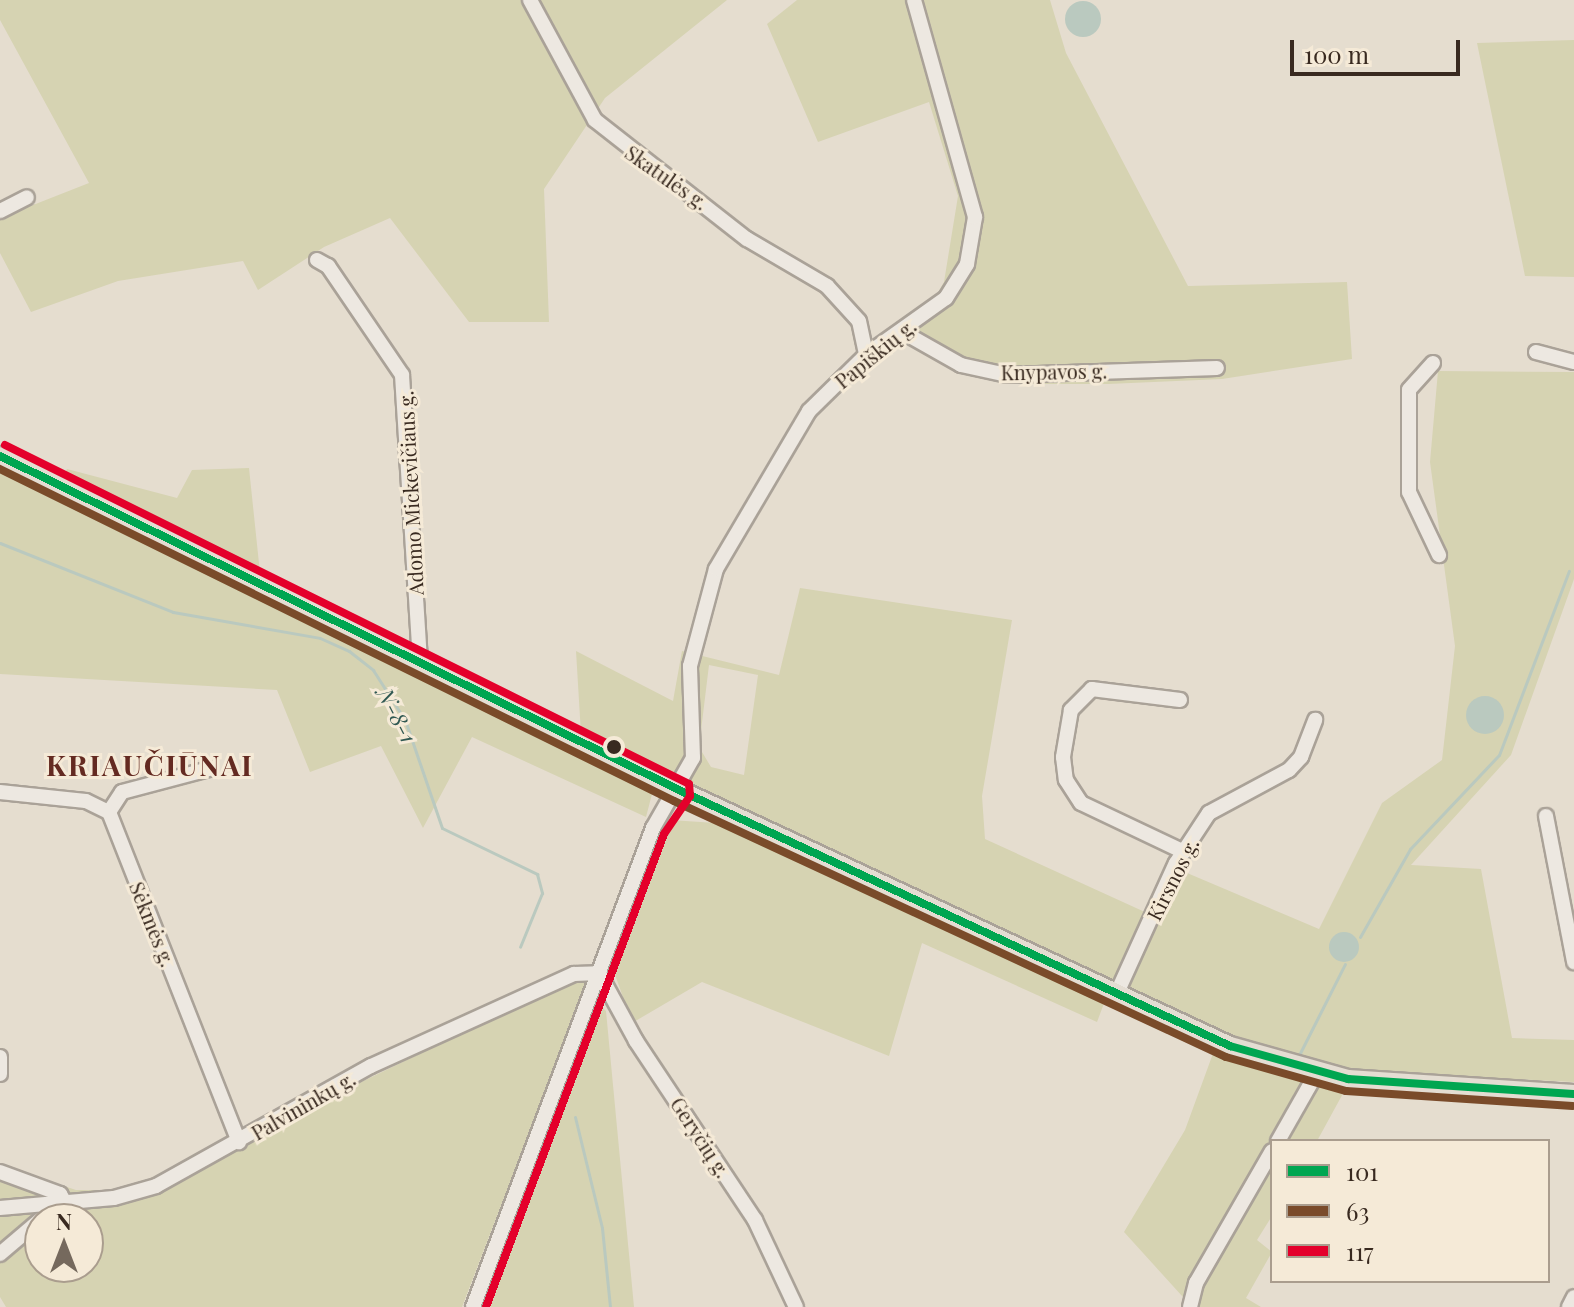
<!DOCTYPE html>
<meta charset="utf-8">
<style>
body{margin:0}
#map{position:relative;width:1574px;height:1307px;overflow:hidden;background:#e5ddcf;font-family:"Playfair Display",serif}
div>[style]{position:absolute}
.green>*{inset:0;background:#d6d3b2}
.water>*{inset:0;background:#bac9bf}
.round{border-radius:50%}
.stream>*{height:3px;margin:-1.5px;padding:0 1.5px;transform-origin:1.5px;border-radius:1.5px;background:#bac9bf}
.roads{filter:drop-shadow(2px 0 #aaa298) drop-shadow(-2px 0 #aaa298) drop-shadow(0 2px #aaa298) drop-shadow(0 -2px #aaa298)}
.minor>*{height:14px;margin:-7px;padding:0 7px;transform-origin:7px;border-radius:7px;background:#ede8e1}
.major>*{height:18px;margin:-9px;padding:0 9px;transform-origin:9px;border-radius:9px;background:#e4ddd2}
.bus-1>*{height:8px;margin:-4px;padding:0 4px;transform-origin:4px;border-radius:4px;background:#00a651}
.bus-2>*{height:8px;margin:-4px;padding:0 4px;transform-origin:4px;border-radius:4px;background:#7a4b2a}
.bus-3>*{height:8px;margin:-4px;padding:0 4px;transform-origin:4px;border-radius:4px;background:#e4002b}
.dots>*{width:22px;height:22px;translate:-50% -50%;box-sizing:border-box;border:4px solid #f5ead7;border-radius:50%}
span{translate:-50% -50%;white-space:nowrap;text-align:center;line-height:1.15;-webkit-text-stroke:6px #f5ead7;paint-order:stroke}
.street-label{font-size:20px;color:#392a20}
.water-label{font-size:22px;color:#305852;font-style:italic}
.district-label{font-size:28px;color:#642a21;font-weight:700;letter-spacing:2px}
.legend{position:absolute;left:1270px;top:1139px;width:280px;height:144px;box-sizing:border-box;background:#f5ead7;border:2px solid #aa9d8e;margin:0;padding:10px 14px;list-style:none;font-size:24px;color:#392a20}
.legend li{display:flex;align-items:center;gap:16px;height:40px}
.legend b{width:40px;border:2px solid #aa9d8e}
.north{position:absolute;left:24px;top:1203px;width:80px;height:80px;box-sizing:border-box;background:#f5ead7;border:2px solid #aa9d8e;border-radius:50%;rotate:0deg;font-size:22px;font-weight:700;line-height:32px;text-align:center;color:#392a20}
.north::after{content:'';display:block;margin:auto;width:28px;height:36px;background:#75695d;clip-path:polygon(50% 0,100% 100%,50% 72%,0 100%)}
.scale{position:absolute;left:1290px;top:40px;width:170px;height:36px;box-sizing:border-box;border:4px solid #392a20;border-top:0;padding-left:10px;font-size:24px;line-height:28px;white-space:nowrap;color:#392a20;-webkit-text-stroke:6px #f5ead7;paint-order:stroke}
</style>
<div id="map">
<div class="green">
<div style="clip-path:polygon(0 0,727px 0,605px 98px,544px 189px,549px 322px,469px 322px,390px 218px,324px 247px,258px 290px,243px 261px,118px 281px,31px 312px,0 253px,0 218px,89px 183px,0 20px)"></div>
<div style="clip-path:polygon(797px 0,1050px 0,1066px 53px,1188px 286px,1347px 282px,1352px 359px,1222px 379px,1108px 384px,1011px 384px,954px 366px,915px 333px,944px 282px,958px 196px,929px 102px,818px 142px,767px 24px)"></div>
<div style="clip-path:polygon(1574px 40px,1574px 277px,1525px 276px,1477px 43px)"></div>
<div style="clip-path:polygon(evenodd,1438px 371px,1574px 372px,1574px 579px,1511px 755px,1411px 865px,1481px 869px,1512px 1038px,1574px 1040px,1574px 1082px,1350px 1071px,1272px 1054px,581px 734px,576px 651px,673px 701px,682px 651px,779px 675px,800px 588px,1012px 620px,982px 796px,985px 839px,1158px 918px,1180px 870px,1319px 929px,1382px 803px,1442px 760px,1455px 646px,1430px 462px,1438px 371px,709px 665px,758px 675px,744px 775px,711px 767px,699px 747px,709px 665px)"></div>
<div style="clip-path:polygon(0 464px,645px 780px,652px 794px,646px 817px,472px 737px,423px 828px,381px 746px,310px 772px,277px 690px,0 674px)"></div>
<div style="clip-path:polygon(249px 468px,260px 573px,62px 478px,67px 469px,177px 498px,192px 470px)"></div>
<div style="clip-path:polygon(670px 820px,716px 823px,766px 841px,1106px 998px,1097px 1022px,922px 943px,889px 1056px,702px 982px,632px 1023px,611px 963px)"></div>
<div style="clip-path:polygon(evenodd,579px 977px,587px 982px,462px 1307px,6px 1307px,0 1297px,0 1165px,76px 1190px,111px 1190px,162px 1178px,579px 977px,40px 1219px,88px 1219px,88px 1267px,40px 1267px,40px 1219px)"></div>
<div style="clip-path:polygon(594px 1000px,606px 1011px,634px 1307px,481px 1307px)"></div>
<div style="clip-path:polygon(1215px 1048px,1273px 1071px,1346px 1088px,1317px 1141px,1272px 1141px,1272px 1216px,1257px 1240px,1272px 1252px,1246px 1298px,1261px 1307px,1192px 1307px,1124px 1232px,1185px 1130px)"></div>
</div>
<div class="water">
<div class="round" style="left:1065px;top:1px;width:36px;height:36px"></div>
<div class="round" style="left:1466px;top:696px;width:38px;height:38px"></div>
<div class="round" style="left:1329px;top:932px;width:30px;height:30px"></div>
</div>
<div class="stream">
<div style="left:0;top:543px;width:186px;rotate:21.7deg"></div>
<div style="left:173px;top:612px;width:149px;rotate:10deg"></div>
<div style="left:320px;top:638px;width:32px;rotate:24deg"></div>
<div style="left:349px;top:651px;width:31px;rotate:38deg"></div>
<div style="left:373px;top:670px;width:59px;rotate:57.4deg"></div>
<div style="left:405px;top:720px;width:114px;rotate:71.1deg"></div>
<div style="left:442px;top:828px;width:106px;rotate:25.8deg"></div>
<div style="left:537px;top:874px;width:20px;rotate:75deg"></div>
<div style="left:542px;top:893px;width:58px;rotate:112.2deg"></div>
<div style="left:1360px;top:937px;width:101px;rotate:-60.4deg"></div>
<div style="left:1410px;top:849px;width:129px;rotate:-46.6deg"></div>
<div style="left:1499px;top:755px;width:197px;rotate:-69.2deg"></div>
<div style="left:1298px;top:1057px;width:104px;rotate:-63.2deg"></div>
<div style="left:575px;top:1117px;width:114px;rotate:76.3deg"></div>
<div style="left:602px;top:1228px;width:79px;rotate:84.2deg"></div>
</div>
<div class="roads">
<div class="minor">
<div style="left:530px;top:0;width:136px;rotate:61.6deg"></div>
<div style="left:595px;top:120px;width:193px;rotate:38.1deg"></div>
<div style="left:747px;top:239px;width:93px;rotate:30.4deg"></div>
<div style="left:827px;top:286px;width:47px;rotate:47.6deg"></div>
<div style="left:859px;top:321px;width:35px;rotate:78deg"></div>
<div style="left:0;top:211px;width:30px;rotate:-27deg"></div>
<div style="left:317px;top:260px;width:13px;rotate:29deg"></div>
<div style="left:328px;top:266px;width:132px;rotate:55.8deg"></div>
<div style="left:402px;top:375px;width:287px;rotate:86.4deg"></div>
<div style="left:901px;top:331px;width:69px;rotate:29.5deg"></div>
<div style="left:961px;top:365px;width:47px;rotate:12.3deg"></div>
<div style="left:1007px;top:375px;width:210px;rotate:-1.9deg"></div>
<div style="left:1536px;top:352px;width:39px;rotate:15deg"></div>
<div style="left:1433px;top:363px;width:36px;rotate:132deg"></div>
<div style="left:1409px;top:390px;width:102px;rotate:90deg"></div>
<div style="left:1409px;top:492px;width:70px;rotate:64.5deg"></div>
<div style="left:1180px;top:700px;width:89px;rotate:-172.9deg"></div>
<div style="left:1092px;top:689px;width:30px;rotate:135deg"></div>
<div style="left:1071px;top:710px;width:48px;rotate:99.7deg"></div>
<div style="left:1063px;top:757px;width:23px;rotate:83deg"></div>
<div style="left:1066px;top:780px;width:27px;rotate:57deg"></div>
<div style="left:1081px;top:803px;width:114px;rotate:25.4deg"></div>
<div style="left:209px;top:769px;width:90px;rotate:165.2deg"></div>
<div style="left:122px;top:792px;width:24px;rotate:123deg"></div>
<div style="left:109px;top:812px;width:355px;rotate:68.5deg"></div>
<div style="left:0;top:792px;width:86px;rotate:6deg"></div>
<div style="left:86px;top:801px;width:25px;rotate:26deg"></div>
<div style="left:1546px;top:816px;width:149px;rotate:79.1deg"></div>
<div style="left:599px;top:973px;width:77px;rotate:61.4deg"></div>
<div style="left:636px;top:1041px;width:215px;rotate:56.4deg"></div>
<div style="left:755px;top:1220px;width:96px;rotate:64.8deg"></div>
<div style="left:1116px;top:995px;width:145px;rotate:-65.6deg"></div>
<div style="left:1176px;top:863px;width:60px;rotate:-56.6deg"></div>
<div style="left:1209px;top:813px;width:91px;rotate:-28.3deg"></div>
<div style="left:1289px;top:770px;width:18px;rotate:-47deg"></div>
<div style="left:1301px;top:757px;width:40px;rotate:-69deg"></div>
<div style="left:0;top:1057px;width:17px;rotate:90deg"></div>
<div style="left:1278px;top:1141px;width:77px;rotate:-60.4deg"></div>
<div style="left:0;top:1172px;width:64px;rotate:20.1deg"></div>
<div style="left:60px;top:1194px;width:10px;rotate:61deg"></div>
<div style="left:0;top:1208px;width:114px;rotate:-5deg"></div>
<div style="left:114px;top:1198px;width:44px;rotate:-15.9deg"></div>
<div style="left:156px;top:1186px;width:246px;rotate:-29.2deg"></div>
<div style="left:371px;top:1066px;width:223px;rotate:-24.4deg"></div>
<div style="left:574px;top:974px;width:25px;rotate:-2deg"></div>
<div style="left:0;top:1254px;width:52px;rotate:-40.4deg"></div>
<div style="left:473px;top:1307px;width:512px;rotate:-69.4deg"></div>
<div style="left:653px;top:828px;width:81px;rotate:-60.3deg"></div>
<div style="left:693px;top:758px;width:92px;rotate:-91.9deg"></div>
<div style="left:690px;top:666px;width:100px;rotate:-75deg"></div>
<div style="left:716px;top:569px;width:183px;rotate:-59.5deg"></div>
<div style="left:809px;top:411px;width:80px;rotate:-44.5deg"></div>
<div style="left:866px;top:355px;width:98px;rotate:-35.5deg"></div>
<div style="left:946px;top:298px;width:40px;rotate:-58deg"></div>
<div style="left:967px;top:264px;width:48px;rotate:-80.3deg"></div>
<div style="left:975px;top:217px;width:225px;rotate:-105.7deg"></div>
<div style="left:1190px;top:1307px;width:25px;rotate:-76deg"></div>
<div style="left:1196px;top:1283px;width:152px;rotate:-60.1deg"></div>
<div style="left:1569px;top:1307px;width:11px;rotate:-63deg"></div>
</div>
<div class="major">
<div style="left:0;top:456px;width:757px;rotate:26.19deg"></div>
<div style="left:679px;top:790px;width:608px;rotate:24.92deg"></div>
<div style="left:1230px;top:1046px;width:123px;rotate:15.6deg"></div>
<div style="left:1348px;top:1079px;width:226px;rotate:3.8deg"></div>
</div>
</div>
<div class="bus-1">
<div style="left:0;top:456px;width:757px;rotate:26.19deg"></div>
<div style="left:679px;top:790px;width:608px;rotate:24.92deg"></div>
<div style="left:1230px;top:1046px;width:123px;rotate:15.6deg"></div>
<div style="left:1348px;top:1079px;width:226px;rotate:3.8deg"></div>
</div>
<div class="bus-2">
<div style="left:0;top:469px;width:751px;rotate:26.22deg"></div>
<div style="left:674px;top:801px;width:608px;rotate:24.88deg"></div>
<div style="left:1226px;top:1057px;width:125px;rotate:15.8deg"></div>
<div style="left:1346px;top:1091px;width:227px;rotate:3.8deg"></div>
</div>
<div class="bus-3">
<div style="left:5px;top:445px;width:763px;rotate:26.36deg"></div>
<div style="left:689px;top:784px;width:12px;rotate:85deg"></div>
<div style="left:690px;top:796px;width:46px;rotate:124.4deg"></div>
<div style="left:664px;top:834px;width:505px;rotate:110.62deg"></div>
</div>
<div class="dots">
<div style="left:614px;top:747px;background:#392a20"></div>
</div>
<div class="street-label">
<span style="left:667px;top:177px;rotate:35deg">Skatulės g.</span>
<span style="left:875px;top:353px;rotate:-39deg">Papiškių g.</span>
<span style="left:1054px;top:371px;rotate:-1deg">Knypavos g.</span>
<span style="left:410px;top:493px;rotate:-93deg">Adomo Mickevičiaus g.</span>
<span style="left:1172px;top:879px;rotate:-63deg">Kirsnos g.</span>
<span style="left:153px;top:924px;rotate:68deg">Sėkmės g.</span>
<span style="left:303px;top:1105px;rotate:-30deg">Palvininkų g.</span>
<span style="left:701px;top:1137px;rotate:57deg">Geryčių g.</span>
</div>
<div class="water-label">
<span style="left:397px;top:715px;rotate:63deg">N-8-1</span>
</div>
<div class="district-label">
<span style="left:150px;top:765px">KRIAUČIŪNAI</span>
</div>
<ul class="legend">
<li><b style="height:10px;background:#00a651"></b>101</li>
<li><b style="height:10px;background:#7a4b2a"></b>63</li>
<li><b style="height:10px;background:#e4002b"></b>117</li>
</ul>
<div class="north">N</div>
<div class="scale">100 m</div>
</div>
